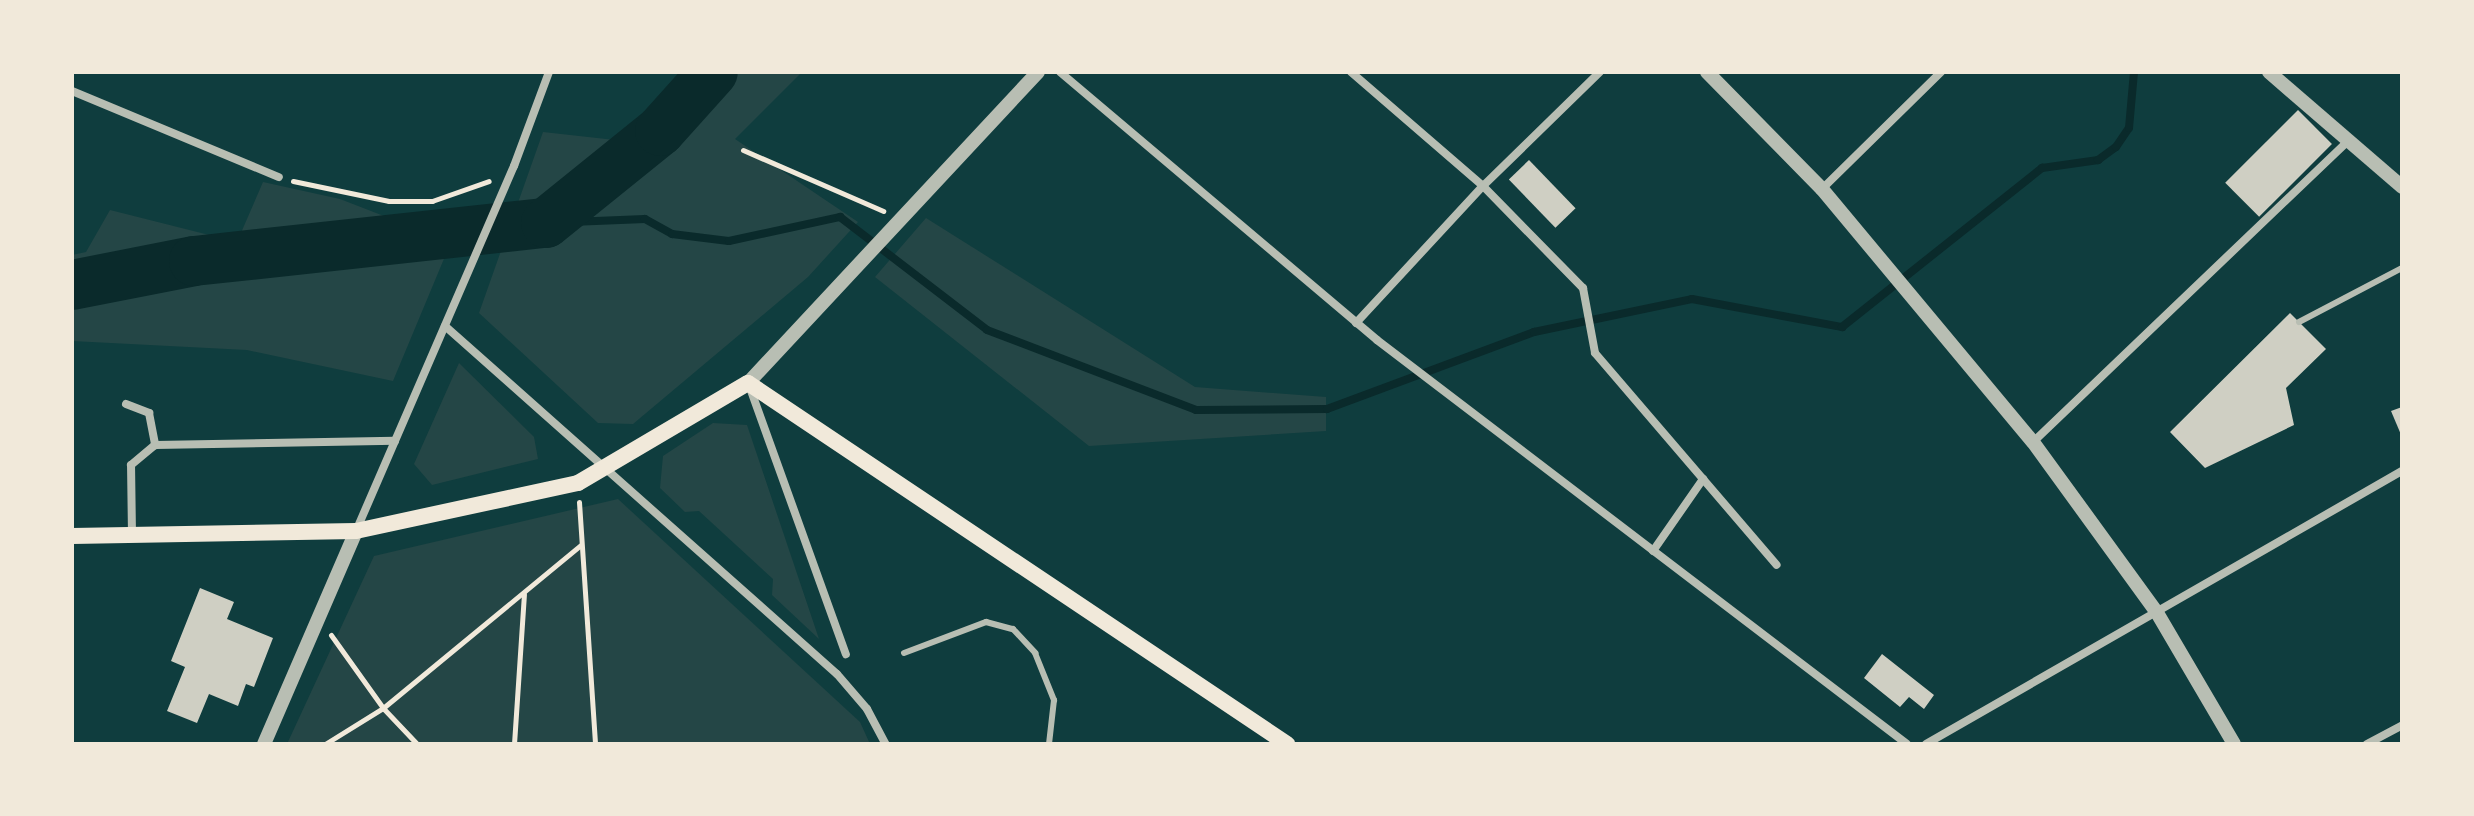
<!DOCTYPE html>
<style>
body{margin:0}
#map{position:relative;width:2474px;height:816px;overflow:hidden;background:#0f3d3e;font-family:Lato,sans-serif}
div>[style]{position:absolute}
.green>*{inset:0;background:#244646}
.stream>*{height:8px;margin:-4px;padding:0 4px;transform-origin:4px;border-radius:4px;background:#0a2a2b}
.river>*{height:50px;margin:-25px;padding:0 25px;transform-origin:25px;border-radius:25px;background:#0a2a2b}
.building>*{inset:0;background:#cfcfc3;transform-origin:0 0}
.path>*{height:5px;margin:-2.5px;padding:0 2.5px;transform-origin:2.5px;border-radius:2.5px;background:#f1e9da}
.service>*{height:6px;margin:-3px;padding:0 3px;transform-origin:3px;border-radius:3px;background:#b8beb3}
.minor>*{height:8px;margin:-4px;padding:0 4px;transform-origin:4px;border-radius:4px;background:#b8beb3}
.tertiary>*{height:14px;margin:-7px;padding:0 7px;transform-origin:7px;border-radius:7px;background:#b8beb3}
.secondary>*{height:16px;margin:-8px;padding:0 8px;transform-origin:8px;border-radius:8px;background:#f1e9da}
span{translate:-50% -50%;white-space:nowrap;text-align:center;line-height:1.15;-webkit-text-stroke:8px #f1e9da;paint-order:stroke}
.frame{position:absolute;inset:0;border:74px solid #f1e9da;pointer-events:none}
</style>
<div id="map">
<div class="green">
<div style="clip-path:polygon(724px 72px,802px 72px,735px 139px,858px 222px,808px 277px,633px 424px,598px 423px,479px 313px,543px 132px,624px 141px,686px 115px)"></div>
<div style="clip-path:polygon(263px 182px,340px 199px,451px 242px,393px 381px,247px 350px,72px 341px,72px 255px,86px 252px,110px 210px,237px 242px)"></div>
<div style="clip-path:polygon(926px 218px,1195px 387px,1326px 397px,1326px 431px,1089px 446px,875px 277px)"></div>
<div style="clip-path:polygon(459px 363px,534px 437px,538px 459px,432px 485px,414px 464px)"></div>
<div style="clip-path:polygon(713px 423px,747px 425px,819px 639px,772px 595px,773px 579px,699px 511px,685px 512px,660px 488px,663px 456px)"></div>
<div style="clip-path:polygon(618px 499px,860px 722px,870px 744px,287px 744px,374px 556px)"></div>
</div>
<div class="stream">
<div style="left:546px;top:223px;width:99px;rotate:-2.3deg"></div>
<div style="left:645px;top:219px;width:31px;rotate:29deg"></div>
<div style="left:672px;top:234px;width:57px;rotate:7deg"></div>
<div style="left:729px;top:241px;width:114px;rotate:-12.2deg"></div>
<div style="left:840px;top:217px;width:185px;rotate:37.5deg"></div>
<div style="left:987px;top:330px;width:224px;rotate:20.9deg"></div>
<div style="left:1196px;top:410px;width:131px;rotate:-0.4deg"></div>
<div style="left:1327px;top:409px;width:221px;rotate:-20.4deg"></div>
<div style="left:1534px;top:332px;width:161px;rotate:-11.8deg"></div>
<div style="left:1692px;top:299px;width:153px;rotate:10.6deg"></div>
<div style="left:1842px;top:327px;width:256px;rotate:-38.5deg"></div>
<div style="left:2042px;top:168px;width:57px;rotate:-8.1deg"></div>
<div style="left:2098px;top:160px;width:22px;rotate:-36deg"></div>
<div style="left:2116px;top:147px;width:23px;rotate:-56deg"></div>
<div style="left:2129px;top:128px;width:56px;rotate:-84.9deg"></div>
</div>
<div class="river">
<div style="left:72px;top:285px;width:124px;rotate:-11.1deg"></div>
<div style="left:194px;top:261px;width:354px;rotate:-6.2deg"></div>
<div style="left:546px;top:223px;width:146px;rotate:-38.9deg"></div>
<div style="left:660px;top:131px;width:79px;rotate:-48.1deg"></div>
</div>
<div class="building">
<div style="left:2298px;top:110px;width:48px;height:103px;rotate:45deg"></div>
<div style="left:1529px;top:160px;width:67px;height:28px;rotate:46deg"></div>
<div style="clip-path:polygon(2290px 313px,2326px 349px,2286px 388px,2294px 425px,2205px 468px,2170px 432px)"></div>
<div style="clip-path:polygon(2402px 407px,2402px 437px,2391px 411px)"></div>
<div style="clip-path:polygon(200px 588px,234px 602px,227px 619px,273px 638px,254px 687px,246px 684px,238px 706px,209px 694px,197px 723px,167px 711px,185px 667px,171px 661px)"></div>
<div style="clip-path:polygon(1882px 654px,1934px 695px,1924px 709px,1909px 697px,1900px 707px,1864px 678px)"></div>
</div>
<div class="path">
<div style="left:743px;top:150px;width:153px;rotate:23.5deg"></div>
<div style="left:293px;top:181px;width:98px;rotate:11.8deg"></div>
<div style="left:389px;top:201px;width:43px"></div>
<div style="left:432px;top:201px;width:60px;rotate:-19.3deg"></div>
<div style="left:579px;top:502px;width:243px;rotate:86.2deg"></div>
<div style="left:331px;top:635px;width:90px;rotate:54.5deg"></div>
<div style="left:383px;top:708px;width:50px;rotate:46.6deg"></div>
<div style="left:325px;top:744px;width:68px;rotate:-31.8deg"></div>
<div style="left:383px;top:708px;width:256px;rotate:-39.5deg"></div>
<div style="left:514px;top:744px;width:150px;rotate:-86.2deg"></div>
</div>
<div class="service">
<div style="left:2299px;top:322px;width:116px;rotate:-27.7deg"></div>
<div style="left:904px;top:653px;width:88px;rotate:-20.7deg"></div>
<div style="left:986px;top:622px;width:28px;rotate:15deg"></div>
<div style="left:1013px;top:629px;width:33px;rotate:47deg"></div>
<div style="left:1035px;top:653px;width:51px;rotate:68deg"></div>
<div style="left:1054px;top:700px;width:44px;rotate:96.5deg"></div>
</div>
<div class="minor">
<div style="left:1060px;top:72px;width:415px;rotate:40.2deg"></div>
<div style="left:1377px;top:340px;width:666px;rotate:37.32deg"></div>
<div style="left:1351px;top:72px;width:174px;rotate:40.8deg"></div>
<div style="left:1483px;top:186px;width:143px;rotate:45.6deg"></div>
<div style="left:1583px;top:288px;width:66px;rotate:79.5deg"></div>
<div style="left:1595px;top:353px;width:279px;rotate:49.4deg"></div>
<div style="left:72px;top:91px;width:224px;rotate:22.6deg"></div>
<div style="left:1822px;top:189px;width:167px;rotate:-44.5deg"></div>
<div style="left:1356px;top:323px;width:187px;rotate:-47.2deg"></div>
<div style="left:1483px;top:186px;width:163px;rotate:-44.3deg"></div>
<div style="left:445px;top:326px;width:524px;rotate:41.6deg"></div>
<div style="left:837px;top:674px;width:46px;rotate:49.4deg"></div>
<div style="left:867px;top:709px;width:40px;rotate:62deg"></div>
<div style="left:750px;top:388px;width:283px;rotate:70.2deg"></div>
<div style="left:126px;top:404px;width:25px;rotate:21deg"></div>
<div style="left:149px;top:413px;width:33px;rotate:79deg"></div>
<div style="left:2033px;top:442px;width:436px;rotate:-43.7deg"></div>
<div style="left:356px;top:531px;width:398px;rotate:-66.6deg"></div>
<div style="left:514px;top:166px;width:100px;rotate:-69.6deg"></div>
<div style="left:132px;top:535px;width:70px;rotate:-90.8deg"></div>
<div style="left:131px;top:465px;width:31px;rotate:-40deg"></div>
<div style="left:155px;top:445px;width:240px;rotate:-1deg"></div>
<div style="left:1653px;top:551px;width:88px;rotate:-55.2deg"></div>
<div style="left:1926px;top:744px;width:549px;rotate:-29.84deg"></div>
<div style="left:2367px;top:744px;width:40px;rotate:-28deg"></div>
</div>
<div class="tertiary">
<div style="left:1707px;top:72px;width:164px;rotate:45.5deg"></div>
<div style="left:1822px;top:189px;width:329px;rotate:50.2deg"></div>
<div style="left:2033px;top:442px;width:209px;rotate:54deg"></div>
<div style="left:2156px;top:611px;width:154px;rotate:59.6deg"></div>
<div style="left:2269px;top:72px;width:176px;rotate:40.8deg"></div>
<div style="left:748px;top:383px;width:425px;rotate:-47deg"></div>
<div style="left:264px;top:744px;width:232px;rotate:-66.6deg"></div>
</div>
<div class="secondary">
<div style="left:72px;top:536px;width:284px;rotate:-1deg"></div>
<div style="left:356px;top:531px;width:227px;rotate:-12.2deg"></div>
<div style="left:578px;top:483px;width:197px;rotate:-30.5deg"></div>
<div style="left:748px;top:383px;width:649px;rotate:33.81deg"></div>
</div>
<div class="frame"></div>
</div>
